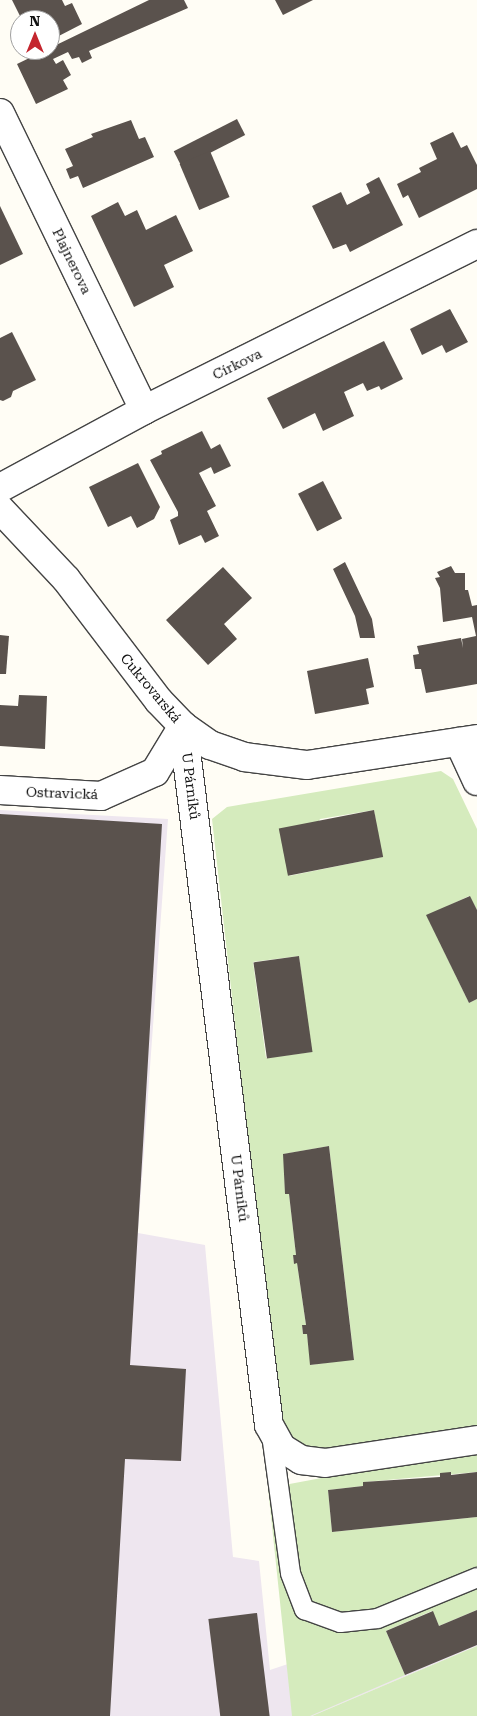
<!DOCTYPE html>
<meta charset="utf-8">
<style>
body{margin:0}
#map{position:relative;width:477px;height:1716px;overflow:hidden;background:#fffdf5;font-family:"Roboto Serif",serif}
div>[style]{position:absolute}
.industrial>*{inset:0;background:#eee6ef}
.green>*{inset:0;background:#d5ebbd}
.building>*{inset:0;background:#5a524d;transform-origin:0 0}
.roads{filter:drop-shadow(1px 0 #444) drop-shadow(-1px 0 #444) drop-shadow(0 1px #444) drop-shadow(0 -1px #444)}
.service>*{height:19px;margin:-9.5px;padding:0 9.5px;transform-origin:9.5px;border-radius:9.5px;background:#fff}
.minor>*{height:28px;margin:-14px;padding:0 14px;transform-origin:14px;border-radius:14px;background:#fff}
.tertiary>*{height:28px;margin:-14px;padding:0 14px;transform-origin:14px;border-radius:14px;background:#fff}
span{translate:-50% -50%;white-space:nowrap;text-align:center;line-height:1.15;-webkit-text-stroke:5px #fff;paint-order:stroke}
.street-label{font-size:14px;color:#111}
.north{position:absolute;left:10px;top:10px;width:50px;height:50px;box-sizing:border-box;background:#fff;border:1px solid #a0a0a0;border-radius:50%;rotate:0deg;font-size:14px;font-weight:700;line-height:20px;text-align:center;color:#111}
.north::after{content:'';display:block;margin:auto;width:18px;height:22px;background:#c4262e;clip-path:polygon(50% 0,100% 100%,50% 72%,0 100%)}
</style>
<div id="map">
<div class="industrial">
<div style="clip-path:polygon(0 810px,168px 819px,138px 1233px,205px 1245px,233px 1557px,259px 1561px,270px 1670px,386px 1631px,433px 1611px,465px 1615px,477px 1610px,477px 1646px,312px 1716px,0 1716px)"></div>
</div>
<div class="green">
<div style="clip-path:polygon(evenodd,441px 771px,453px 779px,477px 829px,477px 910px,469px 896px,427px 916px,469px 1003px,477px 999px,477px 1429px,317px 1459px,281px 1432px,212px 819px,227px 807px,441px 771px,374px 810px,382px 857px,289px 876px,320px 819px,374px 810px,441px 771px,299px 956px,311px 1052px,266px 1058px,253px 962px,299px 956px,441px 771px,329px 1146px,354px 1359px,311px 1365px,307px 1334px,303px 1334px,302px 1325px,306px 1325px,297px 1263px,294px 1263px,293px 1255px,296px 1255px,289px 1194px,285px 1194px,284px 1154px,329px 1146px)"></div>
<div style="clip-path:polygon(477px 1449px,477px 1472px,364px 1482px,363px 1486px,328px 1490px,332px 1532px,477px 1517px,477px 1610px,439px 1626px,432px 1611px,386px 1631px,405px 1675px,310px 1716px,292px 1716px,268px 1488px)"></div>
<div style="clip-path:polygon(477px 1646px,477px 1716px,312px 1716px)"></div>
</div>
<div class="building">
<div style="clip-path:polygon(12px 0,62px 0,65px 6px,72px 3px,82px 24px,51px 40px,51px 21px,48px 15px,38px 20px,22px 20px)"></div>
<div style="clip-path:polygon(149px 0,184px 0,188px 8px,89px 51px,92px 58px,82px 63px,79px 57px,72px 59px,68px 52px,53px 59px,56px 64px,63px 60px,71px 75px,63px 80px,68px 89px,36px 104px,17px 64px)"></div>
<div style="clip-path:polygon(275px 0,313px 0,283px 15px)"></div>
<div style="left:237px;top:119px;width:18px;height:71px;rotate:63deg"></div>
<div style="clip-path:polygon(131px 120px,139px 139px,145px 137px,154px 157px,83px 188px,78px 176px,70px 179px,66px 169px,73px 166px,65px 149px,93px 137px,91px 134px)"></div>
<div style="clip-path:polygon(453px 132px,461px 148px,467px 145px,477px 165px,477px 189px,419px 218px,408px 195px,403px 198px,397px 184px,421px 172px,419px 168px,437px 159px,430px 143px)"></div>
<div style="left:210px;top:151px;width:50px;height:33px;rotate:67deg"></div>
<div style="clip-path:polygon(379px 177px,403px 225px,350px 252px,346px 244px,333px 249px,312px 206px,341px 192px,347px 205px,370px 193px,366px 184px)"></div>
<div style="clip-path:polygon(118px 202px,125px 216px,137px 210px,146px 230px,176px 215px,193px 251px,164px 265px,174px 287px,134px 307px,91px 216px)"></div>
<div style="clip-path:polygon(0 206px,23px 254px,0 265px)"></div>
<div style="clip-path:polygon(450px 309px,468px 342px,446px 353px,442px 345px,422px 355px,410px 329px)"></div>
<div style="clip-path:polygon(12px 332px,36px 380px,13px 391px,11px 397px,3px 401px,0 400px,0 338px)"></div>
<div style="clip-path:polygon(384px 341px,403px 379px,381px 390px,379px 386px,367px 391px,363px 383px,344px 392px,354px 416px,323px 431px,315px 413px,283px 429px,267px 398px)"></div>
<div style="clip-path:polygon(202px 431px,211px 449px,220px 444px,231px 466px,214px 474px,211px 467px,199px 473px,216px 506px,207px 511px,219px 536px,205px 543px,201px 535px,179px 545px,170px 520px,178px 516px,178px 512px,150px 460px,162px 454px,161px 451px)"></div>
<div style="clip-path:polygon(138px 463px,160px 507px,154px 519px,137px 528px,131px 516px,108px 527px,89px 487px)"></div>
<div style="left:323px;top:481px;width:42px;height:28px;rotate:63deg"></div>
<div style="clip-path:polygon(345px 562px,372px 619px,375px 638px,360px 638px,355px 616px,333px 569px)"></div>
<div style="clip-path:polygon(451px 566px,455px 573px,465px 573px,465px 590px,468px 590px,472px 606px,477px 605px,477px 684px,426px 693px,421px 669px,415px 669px,413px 655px,419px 654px,417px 646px,461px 638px,463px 648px,462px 639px,476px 636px,472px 617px,443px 622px,440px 588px,435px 578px,440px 577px,437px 572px)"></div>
<div style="clip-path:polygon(223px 567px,252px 598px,224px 624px,237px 639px,208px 665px,166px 620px)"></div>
<div style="clip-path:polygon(0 635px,9px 636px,6px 674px,0 674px)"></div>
<div style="clip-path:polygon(368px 658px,374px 687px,366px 689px,369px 704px,315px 714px,307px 671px)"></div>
<div style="clip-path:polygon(19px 695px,47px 696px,45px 749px,0 746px,0 705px,18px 706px)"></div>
<div style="left:374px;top:810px;width:48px;height:97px;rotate:79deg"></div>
<div style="clip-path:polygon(0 814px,162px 824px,130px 1365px,186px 1369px,181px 1461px,125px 1459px,110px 1716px,0 1716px)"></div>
<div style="clip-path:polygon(470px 896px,477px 910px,477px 999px,469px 1003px,426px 915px)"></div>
<div style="left:299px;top:956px;width:97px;height:46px;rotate:82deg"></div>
<div style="clip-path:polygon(329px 1146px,354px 1360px,310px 1365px,307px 1334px,303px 1334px,302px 1325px,306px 1325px,297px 1263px,294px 1264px,293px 1255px,296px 1255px,289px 1194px,285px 1194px,283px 1154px)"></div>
<div style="clip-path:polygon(451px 1472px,451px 1475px,477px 1472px,477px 1517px,332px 1532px,328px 1490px,363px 1486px,363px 1482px,440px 1477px,440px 1473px)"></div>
<div style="clip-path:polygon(477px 1610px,477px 1645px,405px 1675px,386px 1631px,433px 1611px,439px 1626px)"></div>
<div style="left:257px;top:1613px;width:104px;height:49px;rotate:83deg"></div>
</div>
<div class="roads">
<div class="service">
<div style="left:271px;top:1434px;width:140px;rotate:82.2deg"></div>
<div style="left:290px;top:1573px;width:39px;rotate:69deg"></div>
<div style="left:304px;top:1609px;width:38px;rotate:20deg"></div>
<div style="left:340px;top:1622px;width:37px;rotate:-6deg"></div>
<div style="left:377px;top:1618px;width:108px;rotate:-22.3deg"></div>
</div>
<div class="minor">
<div style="left:0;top:113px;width:330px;rotate:64.1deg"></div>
<div style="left:0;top:488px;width:164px;rotate:-28.4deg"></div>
<div style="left:144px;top:410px;width:372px;rotate:-26.5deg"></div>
<div style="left:183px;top:726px;width:704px;rotate:82.99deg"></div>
<div style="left:269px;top:1425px;width:26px;rotate:61deg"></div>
<div style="left:282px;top:1448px;width:22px;rotate:32deg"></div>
<div style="left:301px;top:1460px;width:24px;rotate:7deg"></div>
<div style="left:325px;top:1463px;width:154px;rotate:-8.6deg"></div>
<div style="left:459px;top:742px;width:43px;rotate:65.2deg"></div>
<div style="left:0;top:790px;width:101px;rotate:3.4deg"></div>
<div style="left:101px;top:796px;width:59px;rotate:-24deg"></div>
<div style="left:155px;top:772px;width:54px;rotate:-58.7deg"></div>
</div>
<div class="tertiary">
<div style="left:0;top:509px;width:96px;rotate:46.7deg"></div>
<div style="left:66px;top:579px;width:153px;rotate:52.7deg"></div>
<div style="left:159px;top:701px;width:35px;rotate:46deg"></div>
<div style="left:183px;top:726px;width:33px;rotate:35deg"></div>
<div style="left:210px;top:745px;width:36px;rotate:19deg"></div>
<div style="left:244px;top:757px;width:64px;rotate:7.2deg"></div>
<div style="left:307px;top:765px;width:172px;rotate:-8.7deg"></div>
</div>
</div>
<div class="street-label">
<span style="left:72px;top:261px;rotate:64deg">Plajnerova</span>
<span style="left:237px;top:364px;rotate:-26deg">Církova</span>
<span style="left:151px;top:688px;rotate:50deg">Cukrovarská</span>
<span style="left:191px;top:786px;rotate:83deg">U Párníků</span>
<span style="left:62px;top:793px;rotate:2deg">Ostravická</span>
<span style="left:240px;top:1188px;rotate:83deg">U Párníků</span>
</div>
<div class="north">N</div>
</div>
